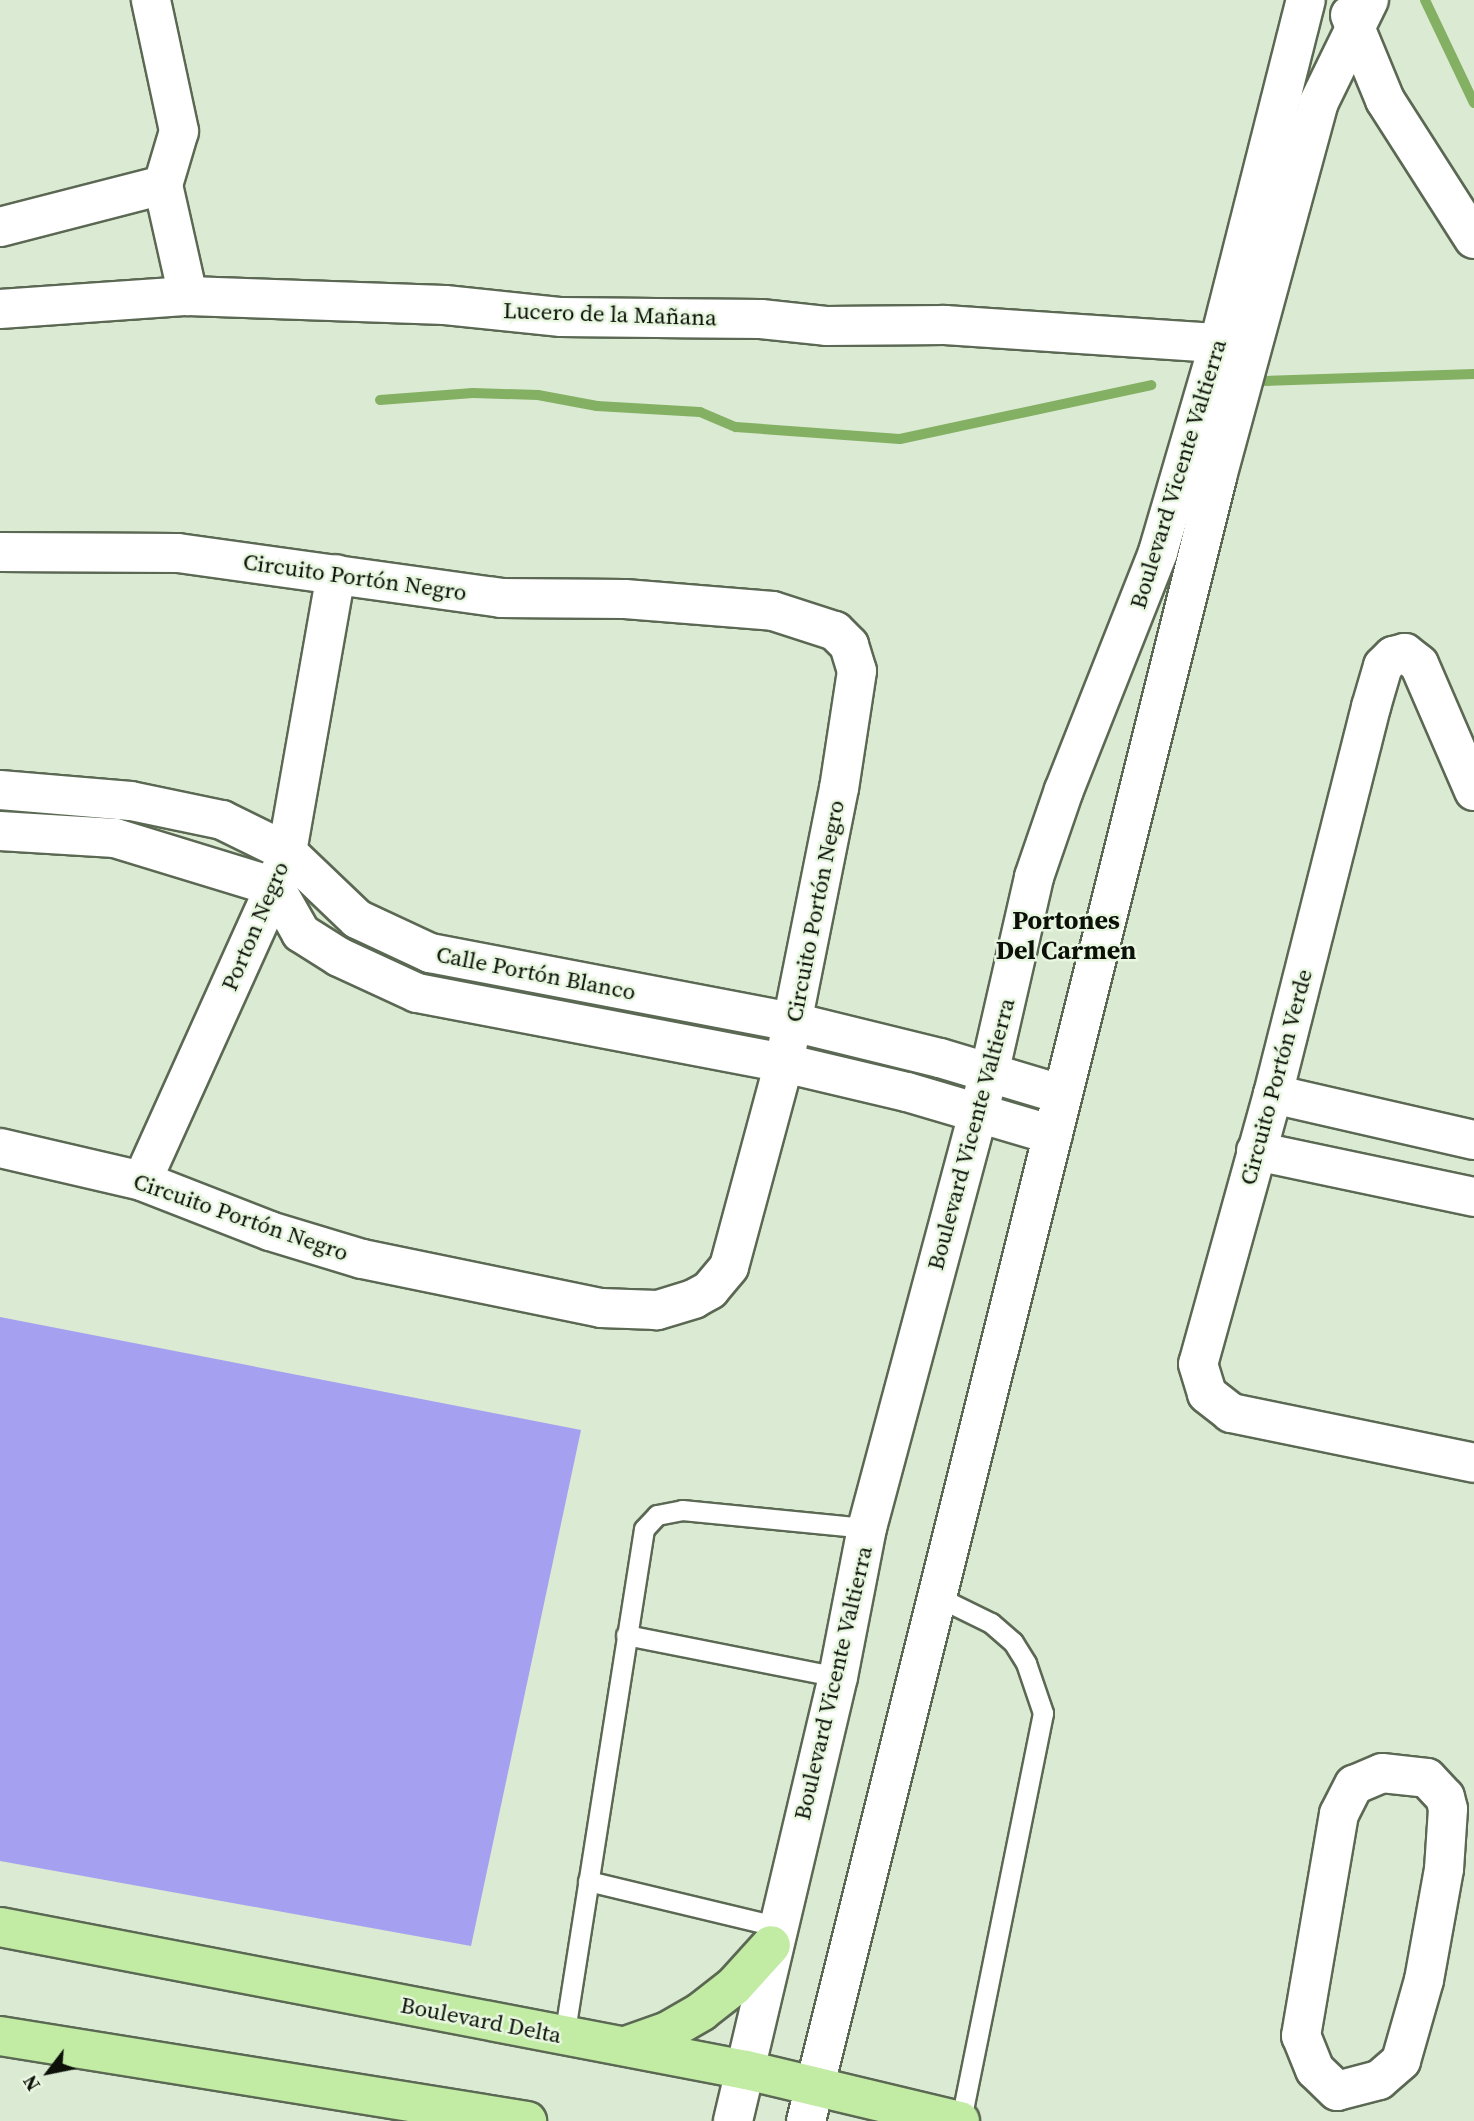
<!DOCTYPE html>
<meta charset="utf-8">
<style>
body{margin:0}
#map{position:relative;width:1474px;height:2121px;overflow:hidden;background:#dbead2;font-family:"Source Serif 4",serif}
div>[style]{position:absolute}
.stream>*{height:10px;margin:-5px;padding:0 5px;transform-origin:5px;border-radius:5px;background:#83b063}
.building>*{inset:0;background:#a6a0f1}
.roads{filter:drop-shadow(2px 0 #5b6853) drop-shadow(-2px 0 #5b6853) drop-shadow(0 2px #5b6853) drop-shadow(0 -2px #5b6853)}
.service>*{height:19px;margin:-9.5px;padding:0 9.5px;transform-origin:9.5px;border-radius:9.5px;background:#fff}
.minor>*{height:38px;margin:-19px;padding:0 19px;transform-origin:19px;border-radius:19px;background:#fff}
.secondary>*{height:38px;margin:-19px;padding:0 19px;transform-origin:19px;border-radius:19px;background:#fff}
.primary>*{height:38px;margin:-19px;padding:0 19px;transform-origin:19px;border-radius:19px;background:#c2eba4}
span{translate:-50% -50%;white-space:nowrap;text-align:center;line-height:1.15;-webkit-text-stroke:5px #e8f7df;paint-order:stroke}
.street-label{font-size:23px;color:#0c1009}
.quarter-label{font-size:26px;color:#0c1009;font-weight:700}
.north{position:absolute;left:14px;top:2037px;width:70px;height:70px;-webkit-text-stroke:5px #e8f7df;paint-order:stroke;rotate:238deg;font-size:19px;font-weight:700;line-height:28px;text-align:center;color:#0c1009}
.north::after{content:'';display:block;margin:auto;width:24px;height:32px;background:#0c1009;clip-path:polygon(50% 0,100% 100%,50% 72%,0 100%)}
</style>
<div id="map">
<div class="stream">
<div style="left:1425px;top:0;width:114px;rotate:64.6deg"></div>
<div style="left:1266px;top:381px;width:208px;rotate:-1.9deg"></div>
<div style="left:380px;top:400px;width:93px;rotate:-4.3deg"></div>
<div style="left:473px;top:393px;width:65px;rotate:1.8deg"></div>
<div style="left:538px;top:395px;width:60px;rotate:10.6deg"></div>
<div style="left:597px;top:406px;width:103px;rotate:3.3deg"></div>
<div style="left:700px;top:412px;width:39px;rotate:23deg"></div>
<div style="left:736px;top:427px;width:164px;rotate:4.2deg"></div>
<div style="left:900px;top:439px;width:257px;rotate:-12.1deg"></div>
</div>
<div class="building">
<div style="clip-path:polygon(0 1317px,581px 1430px,471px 1946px,0 1861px)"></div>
</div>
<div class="roads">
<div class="service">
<div style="left:938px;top:1597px;width:59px;rotate:26.1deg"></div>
<div style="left:991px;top:1623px;width:29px;rotate:41deg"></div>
<div style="left:1013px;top:1642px;width:25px;rotate:58deg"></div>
<div style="left:1026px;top:1663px;width:53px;rotate:71.2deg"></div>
<div style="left:1043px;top:1713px;width:416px;rotate:101.4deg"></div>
<div style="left:626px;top:1635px;width:216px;rotate:11.2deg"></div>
<div style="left:588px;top:1881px;width:193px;rotate:13.5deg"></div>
<div style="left:564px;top:2037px;width:514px;rotate:-81.05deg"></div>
<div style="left:644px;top:1529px;width:19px;rotate:-47deg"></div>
<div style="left:657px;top:1515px;width:25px;rotate:-11deg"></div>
<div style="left:682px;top:1510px;width:186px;rotate:5.6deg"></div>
</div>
<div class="minor">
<div style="left:163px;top:185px;width:114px;rotate:77.3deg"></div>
<div style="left:0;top:227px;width:168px;rotate:-14.4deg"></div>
<div style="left:163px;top:185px;width:56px;rotate:-73.5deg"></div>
<div style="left:179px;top:131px;width:134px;rotate:-102.1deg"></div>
<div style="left:0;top:309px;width:188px;rotate:-4deg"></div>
<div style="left:188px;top:296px;width:257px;rotate:2deg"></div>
<div style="left:445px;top:305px;width:117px;rotate:5.9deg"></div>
<div style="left:561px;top:317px;width:200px;rotate:0.6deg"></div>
<div style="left:761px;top:319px;width:65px;rotate:6.1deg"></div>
<div style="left:826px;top:326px;width:119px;rotate:-0.5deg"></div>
<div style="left:945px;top:325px;width:275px;rotate:3.8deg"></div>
<div style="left:0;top:552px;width:178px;rotate:0.3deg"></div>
<div style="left:178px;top:553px;width:326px;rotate:7.9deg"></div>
<div style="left:501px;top:598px;width:124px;rotate:0.5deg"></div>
<div style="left:625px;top:599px;width:148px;rotate:4.6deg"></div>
<div style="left:773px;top:611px;width:65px;rotate:17.9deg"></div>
<div style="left:835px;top:631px;width:20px;rotate:45deg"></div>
<div style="left:849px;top:645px;width:27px;rotate:73deg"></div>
<div style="left:857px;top:671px;width:118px;rotate:98.7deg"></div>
<div style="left:839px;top:788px;width:280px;rotate:101.3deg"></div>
<div style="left:784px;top:1063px;width:211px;rotate:105.1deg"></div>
<div style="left:729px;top:1267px;width:30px;rotate:130deg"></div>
<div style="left:710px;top:1290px;width:18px;rotate:151deg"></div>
<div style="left:694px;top:1299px;width:39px;rotate:163deg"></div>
<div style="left:657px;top:1310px;width:56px;rotate:-178deg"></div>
<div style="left:601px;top:1308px;width:244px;rotate:-168.4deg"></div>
<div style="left:362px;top:1259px;width:96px;rotate:-163.1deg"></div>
<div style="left:270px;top:1231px;width:137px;rotate:-158.7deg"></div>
<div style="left:142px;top:1181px;width:146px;rotate:-166.9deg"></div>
<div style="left:0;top:790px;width:131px;rotate:4.8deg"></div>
<div style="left:131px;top:801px;width:93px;rotate:11.8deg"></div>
<div style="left:222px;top:820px;width:72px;rotate:26.2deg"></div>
<div style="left:287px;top:852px;width:97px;rotate:43.7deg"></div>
<div style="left:357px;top:919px;width:81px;rotate:25deg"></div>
<div style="left:430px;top:953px;width:369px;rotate:10.8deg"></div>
<div style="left:793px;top:1022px;width:151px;rotate:13.8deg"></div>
<div style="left:940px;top:1058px;width:128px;rotate:16.7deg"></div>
<div style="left:1474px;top:791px;width:138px;rotate:-113.4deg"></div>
<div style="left:1419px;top:664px;width:18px;rotate:-142deg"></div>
<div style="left:1405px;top:653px;width:12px;rotate:166deg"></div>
<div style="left:1393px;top:656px;width:14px;rotate:135deg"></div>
<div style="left:1383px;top:666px;width:43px;rotate:106.3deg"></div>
<div style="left:1371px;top:707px;width:399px;rotate:104.2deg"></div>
<div style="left:1273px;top:1094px;width:280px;rotate:105.5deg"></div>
<div style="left:1198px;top:1364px;width:31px;rotate:73deg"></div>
<div style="left:1207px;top:1394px;width:31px;rotate:38deg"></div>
<div style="left:1231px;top:1413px;width:248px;rotate:11.6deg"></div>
<div style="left:0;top:831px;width:115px;rotate:3.5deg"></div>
<div style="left:115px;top:838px;width:167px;rotate:17deg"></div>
<div style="left:275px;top:887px;width:53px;rotate:60.5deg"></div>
<div style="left:301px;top:933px;width:45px;rotate:32.3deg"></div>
<div style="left:339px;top:957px;width:86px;rotate:24.8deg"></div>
<div style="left:417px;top:993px;width:374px;rotate:10.8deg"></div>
<div style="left:784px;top:1063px;width:126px;rotate:13.3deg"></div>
<div style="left:907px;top:1092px;width:152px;rotate:16.4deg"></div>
<div style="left:1273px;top:1094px;width:206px;rotate:12.9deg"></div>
<div style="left:1256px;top:1151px;width:223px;rotate:11.9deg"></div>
<div style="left:142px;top:1181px;width:323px;rotate:-65.7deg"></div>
<div style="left:275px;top:887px;width:37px;rotate:-71deg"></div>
<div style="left:287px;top:852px;width:282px;rotate:-80deg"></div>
<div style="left:1382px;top:1773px;width:45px;rotate:6.3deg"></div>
<div style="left:1427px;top:1778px;width:26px;rotate:47deg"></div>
<div style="left:1445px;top:1797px;width:12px;rotate:76deg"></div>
<div style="left:1448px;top:1809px;width:60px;rotate:93.8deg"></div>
<div style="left:1444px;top:1869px;width:113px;rotate:100.2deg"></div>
<div style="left:1424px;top:1980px;width:84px;rotate:105.9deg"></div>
<div style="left:1401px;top:2061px;width:29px;rotate:139deg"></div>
<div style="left:1379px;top:2080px;width:43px;rotate:165.3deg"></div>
<div style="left:1337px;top:2091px;width:30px;rotate:-136deg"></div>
<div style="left:1315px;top:2070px;width:37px;rotate:-112deg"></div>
<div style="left:1301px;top:2036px;width:225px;rotate:-80.3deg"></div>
<div style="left:1339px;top:1814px;width:33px;rotate:-63deg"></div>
<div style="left:1354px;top:1785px;width:30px;rotate:-23deg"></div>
</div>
<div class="secondary">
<div style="left:1350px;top:15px;width:92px;rotate:67.6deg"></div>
<div style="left:1385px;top:100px;width:165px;rotate:57.4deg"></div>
<div style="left:733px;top:2121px;width:456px;rotate:-76.7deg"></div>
<div style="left:838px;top:1677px;width:152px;rotate:-79deg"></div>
<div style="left:867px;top:1528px;width:470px;rotate:-75deg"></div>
<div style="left:989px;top:1074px;width:202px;rotate:-77.1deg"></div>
<div style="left:1034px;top:877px;width:92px;rotate:-71deg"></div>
<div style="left:1064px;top:790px;width:256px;rotate:-68.4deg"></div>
<div style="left:1158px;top:552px;width:218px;rotate:-73.7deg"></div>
<div style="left:1219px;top:343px;width:354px;rotate:-75.8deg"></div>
<div style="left:806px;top:2121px;width:1695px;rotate:-75.96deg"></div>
<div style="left:1217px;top:477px;width:386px;rotate:-74.8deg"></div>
<div style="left:1318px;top:104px;width:116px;rotate:-63.9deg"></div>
</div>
<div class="primary">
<div style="left:0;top:1927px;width:760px;rotate:10.85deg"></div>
<div style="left:746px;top:2070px;width:220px;rotate:13.4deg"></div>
<div style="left:0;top:2036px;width:534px;rotate:9.16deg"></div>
<div style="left:626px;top:2046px;width:45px;rotate:-19.7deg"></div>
<div style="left:668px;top:2031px;width:39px;rotate:-30deg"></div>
<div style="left:702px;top:2011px;width:41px;rotate:-38deg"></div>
<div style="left:734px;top:1986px;width:55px;rotate:-47.9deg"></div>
</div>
</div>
<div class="street-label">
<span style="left:610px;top:314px;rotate:2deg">Lucero de la Mañana</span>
<span style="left:1178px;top:474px;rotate:-73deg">Boulevard Vicente Valtierra</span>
<span style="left:355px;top:577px;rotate:8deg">Circuito Portón Negro</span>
<span style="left:815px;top:911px;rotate:-79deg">Circuito Portón Negro</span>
<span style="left:255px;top:926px;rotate:-67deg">Porton Negro</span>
<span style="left:536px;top:973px;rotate:11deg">Calle Portón Blanco</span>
<span style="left:1276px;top:1077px;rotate:-75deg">Circuito Portón Verde</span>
<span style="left:971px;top:1134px;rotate:-75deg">Boulevard Vicente Valtierra</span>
<span style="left:241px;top:1217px;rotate:19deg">Circuito Portón Negro</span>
<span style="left:833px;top:1683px;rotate:-77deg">Boulevard Vicente Valtierra</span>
<span style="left:481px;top:2020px;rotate:11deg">Boulevard Delta</span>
</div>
<div class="quarter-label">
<span style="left:1066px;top:936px">Portones<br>Del Carmen</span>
</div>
<div class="north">N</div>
</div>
